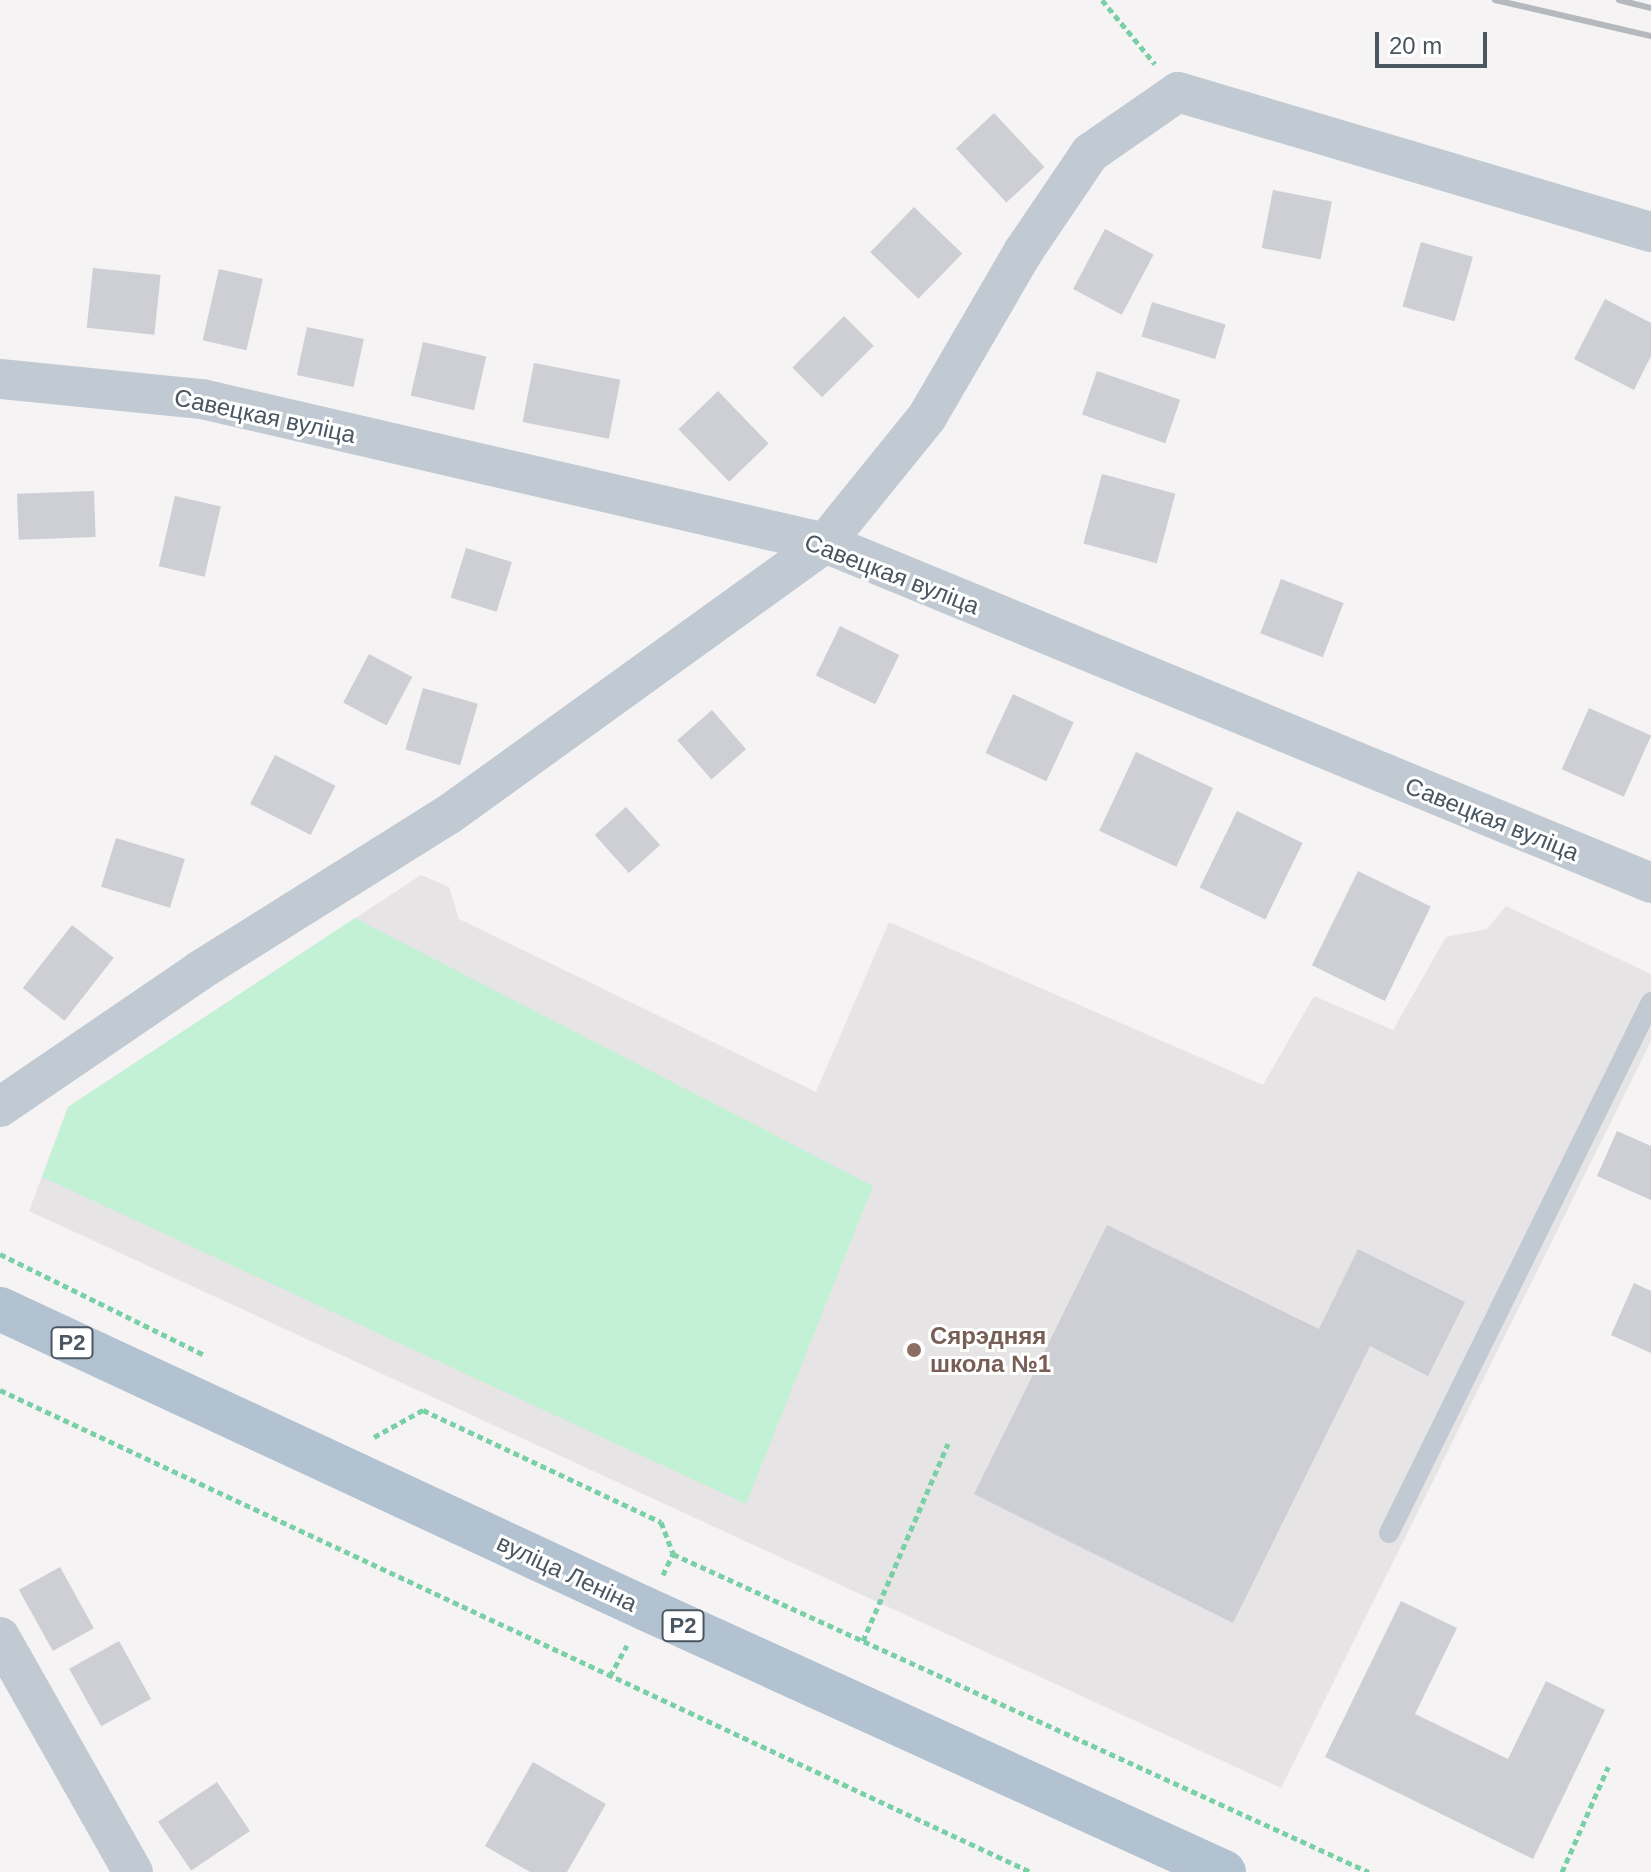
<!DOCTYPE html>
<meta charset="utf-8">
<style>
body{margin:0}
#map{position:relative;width:1651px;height:1872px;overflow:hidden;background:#f5f3f3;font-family:Arial,sans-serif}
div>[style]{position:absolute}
.education>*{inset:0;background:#e6e4e5}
.green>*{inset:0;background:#c3f1d5}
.building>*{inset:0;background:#cdcfd5;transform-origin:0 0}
.path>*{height:5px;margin-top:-2.5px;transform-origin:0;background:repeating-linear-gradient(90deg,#7ad0a6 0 6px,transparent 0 10px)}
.lane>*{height:20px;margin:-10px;padding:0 10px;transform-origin:10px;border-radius:10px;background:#c1cad2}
.street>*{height:40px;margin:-20px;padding:0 20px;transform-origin:20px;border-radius:20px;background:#c1cad2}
.primary>*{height:44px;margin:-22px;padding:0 22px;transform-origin:22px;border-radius:22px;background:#b3c2d1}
.rail>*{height:6px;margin:-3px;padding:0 3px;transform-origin:3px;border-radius:3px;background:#b5b8bd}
.dots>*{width:22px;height:22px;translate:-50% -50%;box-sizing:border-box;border:4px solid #fff;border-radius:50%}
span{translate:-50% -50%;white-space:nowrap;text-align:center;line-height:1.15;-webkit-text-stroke:6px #fff;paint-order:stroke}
.shield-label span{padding:2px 6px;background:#fff;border:2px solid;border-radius:6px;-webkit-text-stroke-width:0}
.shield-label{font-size:22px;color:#4a5661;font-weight:700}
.street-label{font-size:24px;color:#4a5661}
.education-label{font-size:24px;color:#785e54;font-weight:700}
.left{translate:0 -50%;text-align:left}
.scale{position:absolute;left:1375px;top:32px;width:112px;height:36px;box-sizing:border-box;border:4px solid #4a5661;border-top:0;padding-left:10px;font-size:24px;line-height:28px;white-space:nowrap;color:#4a5661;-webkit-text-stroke:6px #fff;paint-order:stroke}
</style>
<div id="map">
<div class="education">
<div style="clip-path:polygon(421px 875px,449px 887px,459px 919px,816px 1092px,889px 922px,1263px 1085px,1314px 996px,1393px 1030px,1446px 937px,1487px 929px,1506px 906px,1651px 974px,1651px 1041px,1281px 1788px,29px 1211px,68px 1107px)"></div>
</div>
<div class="green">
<div style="clip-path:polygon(355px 918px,873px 1186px,746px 1504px,42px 1177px,68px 1107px)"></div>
</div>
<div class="building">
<div style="left:994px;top:113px;width:74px;height:52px;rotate:47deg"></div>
<div style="left:1273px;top:190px;width:60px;height:59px;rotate:11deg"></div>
<div style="left:914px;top:207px;width:67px;height:63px;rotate:44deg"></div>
<div style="left:1105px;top:229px;width:55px;height:68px;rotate:28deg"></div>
<div style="left:1421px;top:242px;width:54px;height:67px;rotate:16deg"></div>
<div style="left:93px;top:268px;width:68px;height:60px;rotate:6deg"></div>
<div style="left:219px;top:269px;width:45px;height:73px;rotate:13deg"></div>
<div style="clip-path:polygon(1605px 299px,1651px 323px,1651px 356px,1634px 390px,1574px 359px)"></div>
<div style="left:1152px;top:302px;width:77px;height:36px;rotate:17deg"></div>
<div style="left:844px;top:316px;width:42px;height:73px;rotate:45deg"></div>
<div style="left:307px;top:327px;width:58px;height:49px;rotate:12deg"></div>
<div style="left:423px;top:342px;width:65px;height:55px;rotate:13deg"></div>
<div style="left:534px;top:363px;width:88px;height:60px;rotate:11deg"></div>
<div style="left:1097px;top:371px;width:88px;height:46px;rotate:19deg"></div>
<div style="left:718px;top:391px;width:73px;height:55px;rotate:46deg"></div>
<div style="left:1102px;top:474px;width:76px;height:72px;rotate:15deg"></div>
<div style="left:94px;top:491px;width:46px;height:77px;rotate:88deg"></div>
<div style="left:175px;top:496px;width:47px;height:72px;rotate:13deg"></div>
<div style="left:466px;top:548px;width:48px;height:52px;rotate:17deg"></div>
<div style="left:1281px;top:579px;width:67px;height:58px;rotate:21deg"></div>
<div style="left:840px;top:626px;width:66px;height:55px;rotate:26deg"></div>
<div style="left:369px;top:654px;width:49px;height:55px;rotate:28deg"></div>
<div style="left:423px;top:688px;width:57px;height:64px;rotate:16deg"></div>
<div style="left:1013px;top:694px;width:67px;height:65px;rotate:25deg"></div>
<div style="left:1589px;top:708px;width:68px;height:67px;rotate:24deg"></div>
<div style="left:712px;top:710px;width:52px;height:46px;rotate:49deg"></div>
<div style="left:1136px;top:752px;width:85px;height:87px;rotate:25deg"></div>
<div style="left:275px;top:755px;width:68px;height:55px;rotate:27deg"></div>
<div style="left:626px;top:807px;width:51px;height:42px;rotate:48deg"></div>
<div style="left:1237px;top:811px;width:73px;height:85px;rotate:26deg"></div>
<div style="left:116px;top:838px;width:72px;height:51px;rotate:17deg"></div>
<div style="left:1358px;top:871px;width:81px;height:105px;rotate:26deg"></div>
<div style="left:72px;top:925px;width:53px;height:80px;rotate:38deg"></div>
<div style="clip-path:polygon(1617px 1131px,1651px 1146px,1651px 1200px,1597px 1176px)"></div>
<div style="clip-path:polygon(1107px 1225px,1319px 1329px,1358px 1249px,1465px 1302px,1428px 1376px,1370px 1346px,1233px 1623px,974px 1494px)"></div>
<div style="clip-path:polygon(1634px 1283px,1651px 1291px,1651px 1353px,1611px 1335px)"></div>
<div style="left:60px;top:1567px;width:70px;height:47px;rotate:61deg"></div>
<div style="clip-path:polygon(1401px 1601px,1457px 1628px,1415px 1714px,1508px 1759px,1546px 1681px,1605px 1710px,1533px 1859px,1325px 1757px)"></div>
<div style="left:119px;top:1641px;width:66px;height:57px;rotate:61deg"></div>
<div style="clip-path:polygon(533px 1762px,606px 1804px,567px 1872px,530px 1872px,485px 1846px)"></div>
<div style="left:217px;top:1782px;width:59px;height:71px;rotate:56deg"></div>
</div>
<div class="path">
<div style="left:1102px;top:0;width:83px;rotate:50.4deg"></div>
<div style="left:0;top:1254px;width:228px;rotate:26.3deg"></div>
<div style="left:0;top:1390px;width:1138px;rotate:25.06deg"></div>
<div style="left:374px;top:1437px;width:56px;rotate:-28.9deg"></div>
<div style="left:423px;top:1410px;width:263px;rotate:25.2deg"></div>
<div style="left:661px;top:1522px;width:34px;rotate:69deg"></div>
<div style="left:673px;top:1554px;width:765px;rotate:24.56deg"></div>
<div style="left:663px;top:1575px;width:23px;rotate:-65deg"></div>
<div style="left:863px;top:1641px;width:215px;rotate:-66.7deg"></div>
<div style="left:610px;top:1676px;width:35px;rotate:-61deg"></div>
<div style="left:1562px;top:1872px;width:115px;rotate:-66.3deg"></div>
</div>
<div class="lane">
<div style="left:1389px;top:1533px;width:592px;rotate:-63.74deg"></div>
</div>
<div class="street">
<div style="left:0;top:379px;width:203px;rotate:5.7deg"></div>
<div style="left:202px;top:399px;width:639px;rotate:13.01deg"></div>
<div style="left:825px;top:543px;width:893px;rotate:22.37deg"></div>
<div style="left:0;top:1107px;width:241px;rotate:-34.3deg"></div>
<div style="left:199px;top:971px;width:294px;rotate:-32.1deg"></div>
<div style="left:448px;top:815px;width:465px;rotate:-35.8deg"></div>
<div style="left:825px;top:543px;width:162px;rotate:-51deg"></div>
<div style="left:927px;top:417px;width:191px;rotate:-59.8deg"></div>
<div style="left:1023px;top:252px;width:120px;rotate:-55.9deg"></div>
<div style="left:1090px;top:153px;width:107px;rotate:-34.7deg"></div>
<div style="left:1178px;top:92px;width:493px;rotate:16.5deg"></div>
<div style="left:0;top:1637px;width:270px;rotate:60.5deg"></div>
</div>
<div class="primary">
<div style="left:0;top:1309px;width:712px;rotate:24.91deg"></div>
<div style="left:646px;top:1609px;width:635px;rotate:24.47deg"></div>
</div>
<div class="rail">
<div style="left:1495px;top:0;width:160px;rotate:13deg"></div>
<div style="left:1619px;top:0;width:33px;rotate:14deg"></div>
</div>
<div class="dots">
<div style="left:914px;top:1350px;background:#8d6e63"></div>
</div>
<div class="shield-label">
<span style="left:72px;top:1343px">Р2</span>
<span style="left:683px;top:1626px">Р2</span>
</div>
<div class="street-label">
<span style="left:265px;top:416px;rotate:12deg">Савецкая вуліца</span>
<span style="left:892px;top:574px;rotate:21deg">Савецкая вуліца</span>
<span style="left:1492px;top:819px;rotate:22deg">Савецкая вуліца</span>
<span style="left:567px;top:1573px;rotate:25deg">вуліца Леніна</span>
</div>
<div class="education-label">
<span class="left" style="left:930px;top:1350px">Сярэдняя<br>школа №1</span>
</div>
<div class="scale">20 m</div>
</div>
